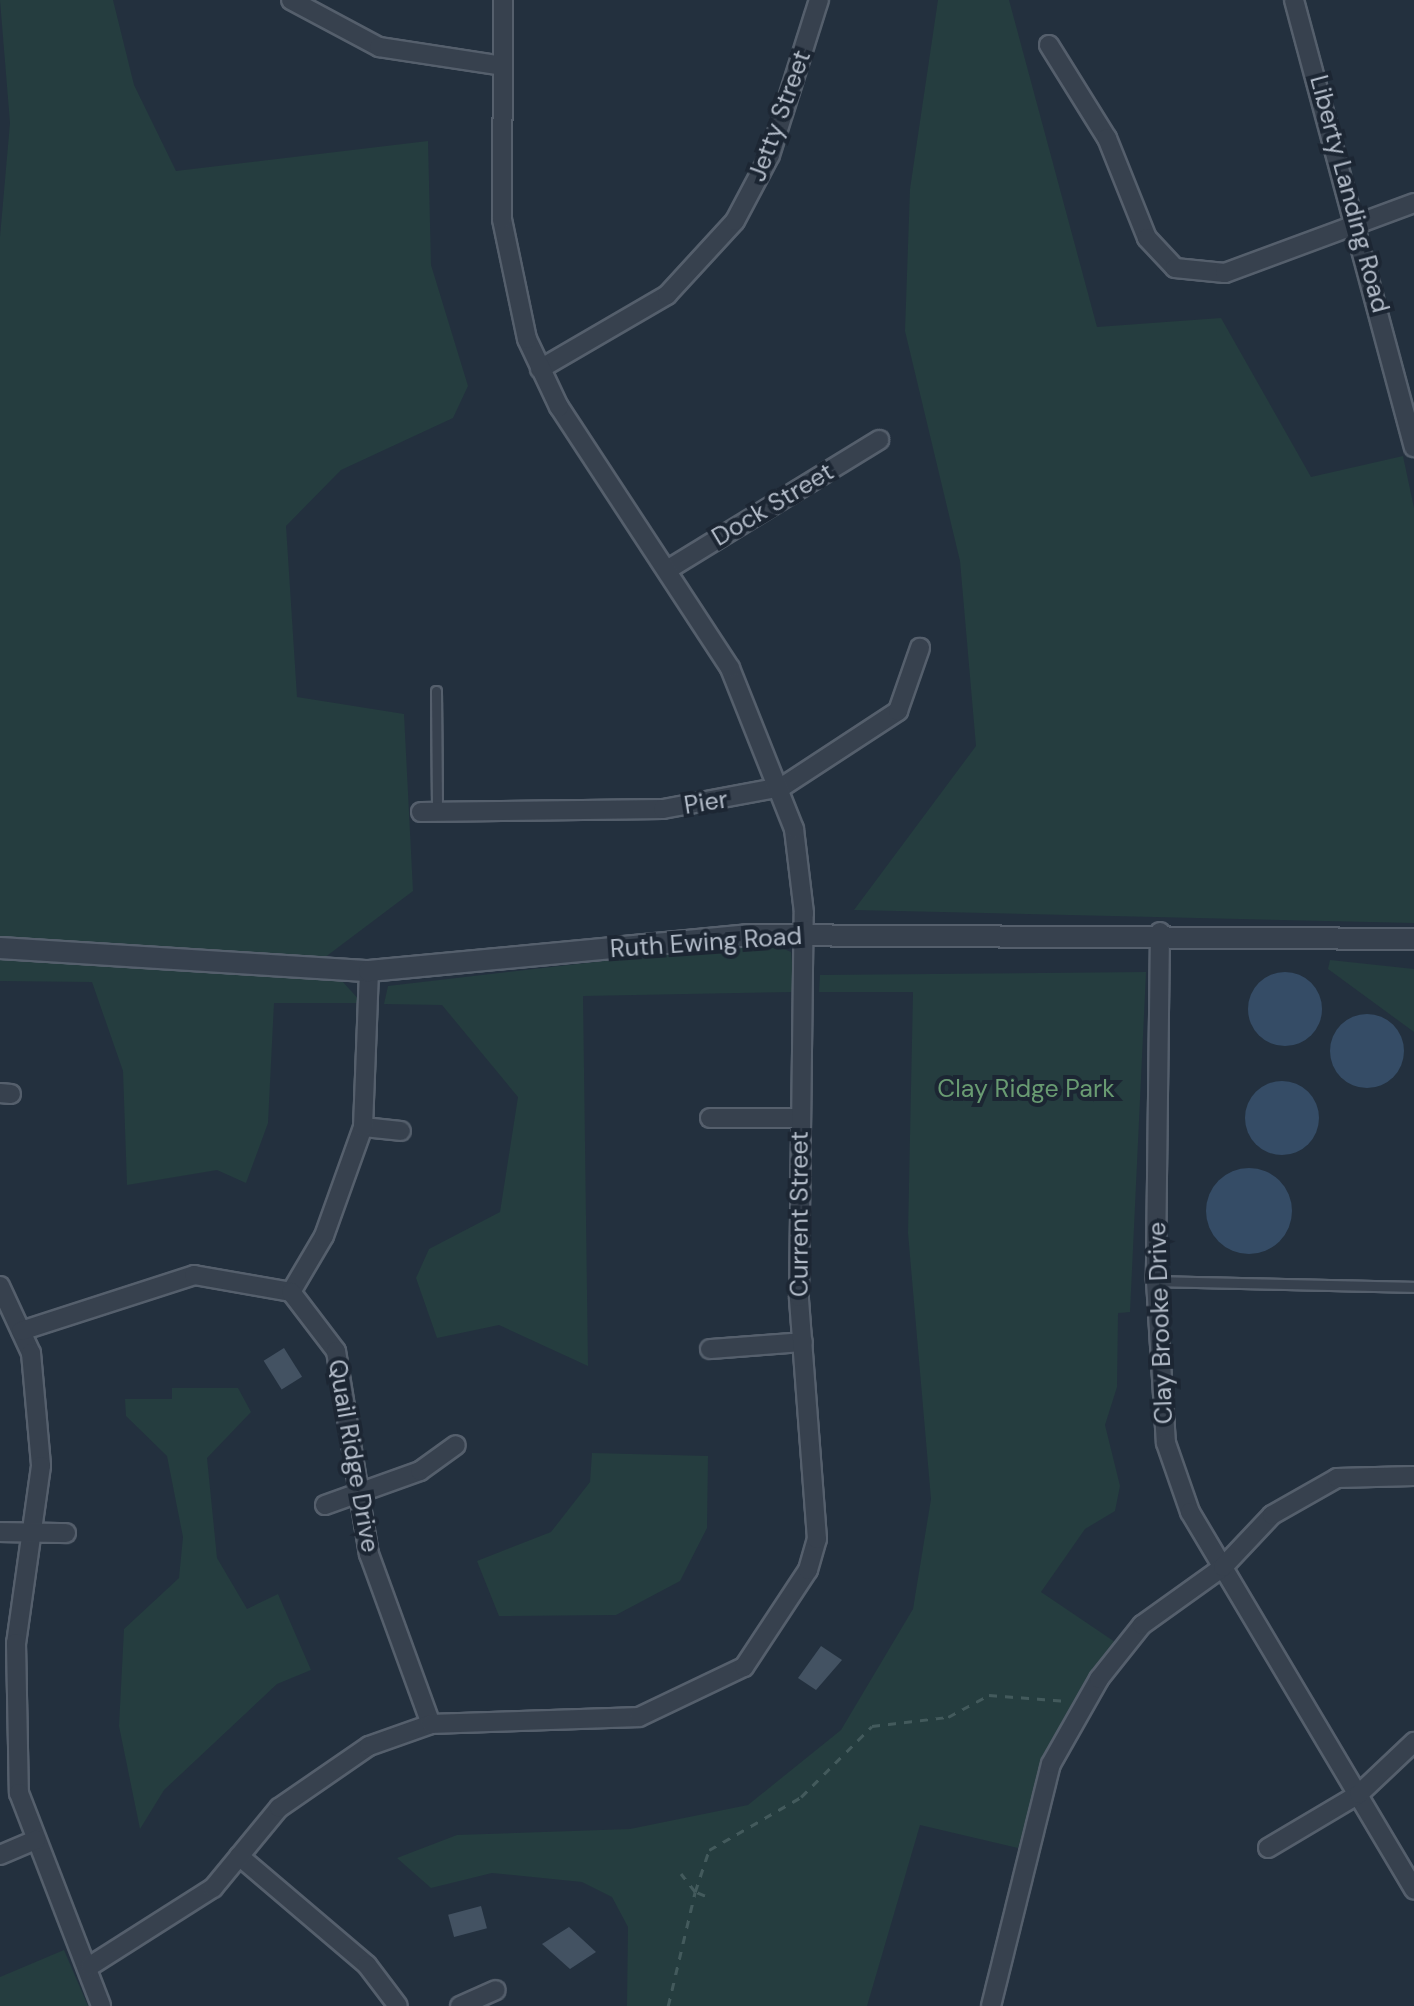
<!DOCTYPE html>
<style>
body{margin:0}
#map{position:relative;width:1414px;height:2006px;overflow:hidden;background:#23303e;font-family:"DM Sans",sans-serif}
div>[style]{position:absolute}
.green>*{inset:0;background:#253d3f}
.water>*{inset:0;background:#354c66}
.round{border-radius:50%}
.building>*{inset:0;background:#435262;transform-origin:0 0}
.path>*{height:2.5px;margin-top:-1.25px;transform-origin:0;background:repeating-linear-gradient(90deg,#435a5c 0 8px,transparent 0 16px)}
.roads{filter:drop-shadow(2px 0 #555f6c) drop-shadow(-2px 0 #555f6c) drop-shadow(0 2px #555f6c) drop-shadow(0 -2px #555f6c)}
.service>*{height:9px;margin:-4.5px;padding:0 4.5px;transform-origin:4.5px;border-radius:4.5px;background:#37414e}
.minor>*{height:18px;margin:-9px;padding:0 9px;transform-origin:9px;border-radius:9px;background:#37414e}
.tertiary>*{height:20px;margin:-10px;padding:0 10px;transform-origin:10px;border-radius:10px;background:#37414e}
span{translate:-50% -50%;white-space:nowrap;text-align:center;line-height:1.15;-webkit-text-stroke:8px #1c2633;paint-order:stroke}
.street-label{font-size:25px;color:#b3bcc9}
.park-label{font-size:25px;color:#699b72}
</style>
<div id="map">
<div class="green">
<div style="clip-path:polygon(0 0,113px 0,134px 85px,176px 171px,428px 141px,431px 265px,468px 386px,453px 418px,341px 470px,286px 526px,297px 697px,404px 714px,413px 891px,324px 958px,0 941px,0 237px,10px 123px)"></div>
<div style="clip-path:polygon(938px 0,1009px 0,1097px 327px,1221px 318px,1311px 477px,1403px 456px,1414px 508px,1414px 923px,854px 910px,976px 746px,960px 561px,905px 331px,910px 189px)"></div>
<div style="clip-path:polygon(768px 942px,791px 952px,795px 992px,583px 996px,588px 1366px,499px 1325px,437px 1338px,416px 1278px,429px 1249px,500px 1212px,518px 1097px,442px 1005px,384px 1004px,388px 986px)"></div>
<div style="clip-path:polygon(0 959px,342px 981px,362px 1003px,274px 1003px,268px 1123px,246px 1183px,217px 1170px,127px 1185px,123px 1071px,92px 982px,0 981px)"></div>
<div style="clip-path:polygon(1330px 960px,1414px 969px,1414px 1032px,1328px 969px)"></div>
<div style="clip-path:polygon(1146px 972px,1130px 1312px,1118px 1313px,1117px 1387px,1105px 1425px,1120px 1486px,1115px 1511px,1085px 1529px,1041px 1592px,1115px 1642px,1046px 1757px,1018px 1848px,920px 1825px,867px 2006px,627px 2006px,628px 1927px,612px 1897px,582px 1882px,492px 1873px,431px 1888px,397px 1858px,457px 1835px,630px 1829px,748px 1805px,841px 1730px,913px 1609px,931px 1499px,908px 1233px,913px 992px,819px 992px,820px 975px)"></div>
<div style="clip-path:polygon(172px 1388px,238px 1388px,251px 1412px,207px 1458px,217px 1558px,247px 1609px,278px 1594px,311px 1670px,277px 1684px,164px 1790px,140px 1829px,119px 1726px,124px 1629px,179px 1578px,183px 1537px,167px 1456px,126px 1416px,125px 1399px,172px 1399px)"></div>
<div style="clip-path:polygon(592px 1453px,708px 1456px,707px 1528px,680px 1581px,616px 1615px,499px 1616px,477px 1561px,551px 1532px,590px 1482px)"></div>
<div style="clip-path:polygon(64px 1950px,88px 2006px,0 2006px,0 1977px)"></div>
</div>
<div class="water">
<div class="round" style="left:1248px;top:972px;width:74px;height:74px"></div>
<div class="round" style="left:1330px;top:1014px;width:74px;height:74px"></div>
<div class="round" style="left:1245px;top:1081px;width:74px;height:74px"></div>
<div class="round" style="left:1206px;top:1168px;width:86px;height:86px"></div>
</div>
<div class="building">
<div style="left:284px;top:1348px;width:34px;height:24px;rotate:58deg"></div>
<div style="clip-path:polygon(821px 1646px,842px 1660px,816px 1690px,798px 1678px)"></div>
<div style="left:481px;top:1906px;width:23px;height:34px;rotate:75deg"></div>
<div style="clip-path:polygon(569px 1927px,596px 1952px,570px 1969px,542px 1944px)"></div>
</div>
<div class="path">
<div style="left:705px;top:1896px;width:11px;rotate:-158deg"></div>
<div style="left:695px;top:1892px;width:44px;rotate:-71.6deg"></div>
<div style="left:709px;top:1850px;width:106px;rotate:-29.9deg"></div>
<div style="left:801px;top:1797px;width:100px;rotate:-45deg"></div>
<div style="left:872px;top:1726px;width:77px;rotate:-6.8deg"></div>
<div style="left:948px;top:1717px;width:47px;rotate:-28.2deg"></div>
<div style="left:989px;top:1695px;width:78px;rotate:4.4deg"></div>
<div style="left:668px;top:2006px;width:117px;rotate:-76.7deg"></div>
<div style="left:695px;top:1892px;width:23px;rotate:-128deg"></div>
</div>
<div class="roads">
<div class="service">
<div style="left:436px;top:691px;width:121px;rotate:89.5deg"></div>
<div style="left:1156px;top:1281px;width:258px;rotate:1.3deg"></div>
</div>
<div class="minor">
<div style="left:291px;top:0;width:100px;rotate:28.1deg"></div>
<div style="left:379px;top:47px;width:125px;rotate:8.7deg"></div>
<div style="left:1294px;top:0;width:463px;rotate:75deg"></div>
<div style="left:1049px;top:45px;width:110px;rotate:58.1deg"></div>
<div style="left:1107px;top:138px;width:108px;rotate:68.2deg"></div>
<div style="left:1147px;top:238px;width:41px;rotate:47deg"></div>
<div style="left:1175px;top:268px;width:50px;rotate:5.7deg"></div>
<div style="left:1225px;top:273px;width:202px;rotate:-20.3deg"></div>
<div style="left:540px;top:369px;width:147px;rotate:-30.2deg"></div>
<div style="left:667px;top:295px;width:100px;rotate:-47.4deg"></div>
<div style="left:735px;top:221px;width:75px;rotate:-62.1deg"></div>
<div style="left:770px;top:155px;width:163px;rotate:-72.5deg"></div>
<div style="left:667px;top:570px;width:249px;rotate:-31.5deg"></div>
<div style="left:421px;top:812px;width:242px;rotate:-0.7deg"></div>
<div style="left:663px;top:809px;width:121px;rotate:-10.5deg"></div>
<div style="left:782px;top:787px;width:139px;rotate:-33.2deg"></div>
<div style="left:898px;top:711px;width:67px;rotate:-70.8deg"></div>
<div style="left:1160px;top:932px;width:349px;rotate:90.7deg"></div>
<div style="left:1156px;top:1281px;width:162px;rotate:86.5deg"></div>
<div style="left:1166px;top:1443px;width:73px;rotate:70.8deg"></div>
<div style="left:1190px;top:1512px;width:439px;rotate:59.3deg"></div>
<div style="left:0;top:1093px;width:11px;rotate:5deg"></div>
<div style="left:710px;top:1118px;width:89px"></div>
<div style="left:363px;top:1127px;width:38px;rotate:6deg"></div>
<div style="left:0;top:1286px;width:74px;rotate:65.2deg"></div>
<div style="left:31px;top:1353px;width:113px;rotate:84.9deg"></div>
<div style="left:41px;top:1466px;width:179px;rotate:98deg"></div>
<div style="left:16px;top:1643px;width:150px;rotate:88.9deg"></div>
<div style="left:19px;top:1793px;width:228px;rotate:68.9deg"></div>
<div style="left:291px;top:1292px;width:65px;rotate:-59.5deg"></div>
<div style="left:324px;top:1236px;width:116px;rotate:-70.3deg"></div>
<div style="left:363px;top:1127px;width:156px;rotate:-87.8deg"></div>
<div style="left:21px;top:1331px;width:182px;rotate:-17.9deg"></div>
<div style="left:194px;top:1275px;width:98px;rotate:9.9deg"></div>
<div style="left:291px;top:1292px;width:74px;rotate:52.7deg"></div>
<div style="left:336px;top:1351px;width:206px;rotate:80.8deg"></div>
<div style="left:369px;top:1554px;width:181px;rotate:70deg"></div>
<div style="left:710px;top:1349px;width:93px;rotate:-4.3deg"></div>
<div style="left:325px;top:1505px;width:101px;rotate:-19.7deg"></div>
<div style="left:420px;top:1471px;width:44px;rotate:-35.8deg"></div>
<div style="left:0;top:1532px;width:66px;rotate:0.9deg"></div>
<div style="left:1268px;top:1848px;width:106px;rotate:-30.7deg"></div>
<div style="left:1359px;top:1794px;width:76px;rotate:-43.4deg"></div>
<div style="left:0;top:1855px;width:39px;rotate:-23deg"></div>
<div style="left:239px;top:1856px;width:168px;rotate:40.4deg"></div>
<div style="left:367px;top:1965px;width:51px;rotate:52.9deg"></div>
<div style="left:90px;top:1966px;width:146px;rotate:-32.4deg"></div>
<div style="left:213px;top:1888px;width:104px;rotate:-50.5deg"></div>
<div style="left:279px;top:1808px;width:109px;rotate:-34.6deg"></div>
<div style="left:369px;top:1746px;width:66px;rotate:-19.5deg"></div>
<div style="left:431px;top:1724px;width:208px;rotate:-1.9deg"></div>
<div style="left:639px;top:1717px;width:116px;rotate:-25.5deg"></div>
<div style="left:744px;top:1667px;width:116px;rotate:-56.6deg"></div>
<div style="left:808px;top:1570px;width:32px;rotate:-74deg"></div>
<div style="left:817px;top:1539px;width:243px;rotate:-94.3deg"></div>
<div style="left:799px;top:1297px;width:384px;rotate:-89.3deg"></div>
<div style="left:804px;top:913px;width:85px;rotate:-96.8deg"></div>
<div style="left:794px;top:829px;width:173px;rotate:-111.7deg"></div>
<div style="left:730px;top:668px;width:312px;rotate:-123.2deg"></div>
<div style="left:559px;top:407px;width:75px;rotate:-115.2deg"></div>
<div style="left:527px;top:339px;width:123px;rotate:-101.8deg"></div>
<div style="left:502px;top:219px;width:219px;rotate:-89.7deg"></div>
<div style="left:460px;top:2006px;width:39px;rotate:-24deg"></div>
<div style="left:991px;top:2006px;width:249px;rotate:-76.1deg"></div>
<div style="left:1051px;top:1764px;width:98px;rotate:-60.5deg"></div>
<div style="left:1099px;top:1679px;width:69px;rotate:-51.5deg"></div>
<div style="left:1142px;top:1625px;width:100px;rotate:-35.6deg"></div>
<div style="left:1223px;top:1567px;width:71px;rotate:-46.7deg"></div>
<div style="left:1272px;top:1515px;width:75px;rotate:-29.6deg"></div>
<div style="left:1337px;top:1478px;width:77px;rotate:-1.5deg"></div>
</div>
<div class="tertiary">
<div style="left:0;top:948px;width:370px;rotate:3.6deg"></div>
<div style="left:369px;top:971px;width:380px;rotate:-5.4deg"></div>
<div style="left:747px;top:935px;width:667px;rotate:0.34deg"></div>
</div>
</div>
<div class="street-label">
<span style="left:780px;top:116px;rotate:-70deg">Jetty Street</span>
<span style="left:1349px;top:194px;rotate:75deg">Liberty Landing Road</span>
<span style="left:773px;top:505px;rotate:-31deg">Dock Street</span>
<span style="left:706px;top:803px;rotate:-9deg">Pier</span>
<span style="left:706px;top:943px;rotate:-4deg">Ruth Ewing Road</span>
<span style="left:800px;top:1214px;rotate:-90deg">Current Street</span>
<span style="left:1161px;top:1323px;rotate:-92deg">Clay Brooke Drive</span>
<span style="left:353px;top:1456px;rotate:80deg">Quail Ridge Drive</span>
</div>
<div class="park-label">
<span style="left:1026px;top:1089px">Clay Ridge Park</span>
</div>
</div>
